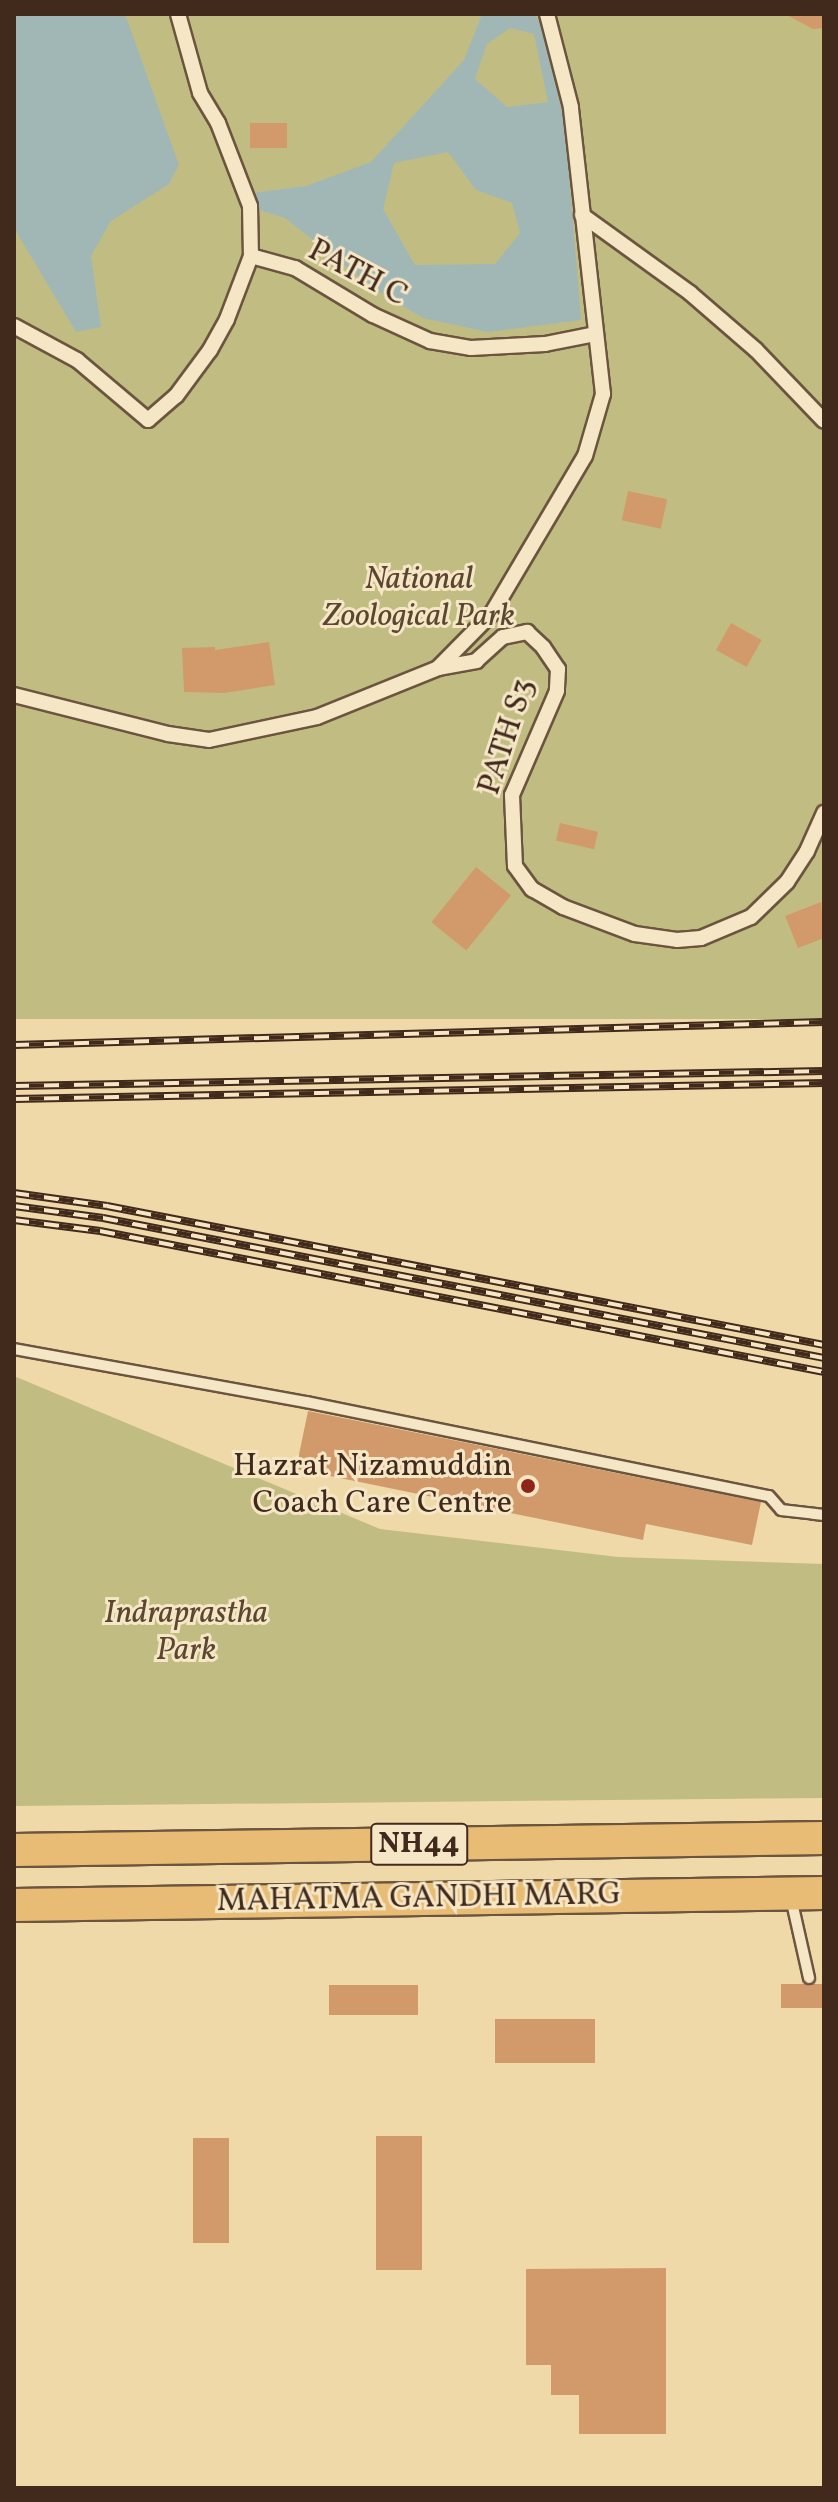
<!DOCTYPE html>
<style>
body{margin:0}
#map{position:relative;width:838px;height:2502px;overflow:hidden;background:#efd9a8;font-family:Vollkorn,serif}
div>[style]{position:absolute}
.green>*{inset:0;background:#c1bd82;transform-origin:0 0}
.water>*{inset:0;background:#a0b7b5}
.building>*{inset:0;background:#d29a6a;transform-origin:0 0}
.roads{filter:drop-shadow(2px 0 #6c553f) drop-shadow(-2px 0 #6c553f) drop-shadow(0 2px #6c553f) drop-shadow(0 -2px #6c553f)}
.service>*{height:10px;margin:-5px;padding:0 5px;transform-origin:5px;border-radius:5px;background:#f5e6c6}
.pedestrian>*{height:14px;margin:-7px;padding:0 7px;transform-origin:7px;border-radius:7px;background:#f5e6c6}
.trunk>*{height:32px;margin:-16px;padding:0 16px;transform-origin:16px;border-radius:16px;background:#e8bc74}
.rail>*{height:8px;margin-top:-4px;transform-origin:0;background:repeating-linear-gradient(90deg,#f5e6c6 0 15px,#41291c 0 30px);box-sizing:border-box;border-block:2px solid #41291c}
.dots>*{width:22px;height:22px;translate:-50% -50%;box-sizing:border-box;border:4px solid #f5e6c6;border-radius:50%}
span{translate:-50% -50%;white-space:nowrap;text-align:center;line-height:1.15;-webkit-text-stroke:6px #f5e6c6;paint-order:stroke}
.shield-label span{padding:2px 6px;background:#f5e6c6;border:2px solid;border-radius:6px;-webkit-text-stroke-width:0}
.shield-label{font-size:30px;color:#41291c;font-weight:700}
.street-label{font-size:32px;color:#41291c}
.park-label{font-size:32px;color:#5b4730;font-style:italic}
.poi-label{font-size:32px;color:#41291c}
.right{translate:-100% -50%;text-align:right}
.frame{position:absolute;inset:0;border:16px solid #41291c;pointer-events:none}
</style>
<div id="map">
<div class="green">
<div style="left:14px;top:14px;width:810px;height:1005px"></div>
<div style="clip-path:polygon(14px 1376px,380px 1529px,618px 1557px,824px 1564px,824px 1798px,14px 1806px)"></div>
</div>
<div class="water">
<div style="clip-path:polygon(14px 14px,125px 14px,179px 165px,169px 184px,111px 221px,91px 256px,101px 327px,76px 332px,14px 228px)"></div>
<div style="clip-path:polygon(evenodd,482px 14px,534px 14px,540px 22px,565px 124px,581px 320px,488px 332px,423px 318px,376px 290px,285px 218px,256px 209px,253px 193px,306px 186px,371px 162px,464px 60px,482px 14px,510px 28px,534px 34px,548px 102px,507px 107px,475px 79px,487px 44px,510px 28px,482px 14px,448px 152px,476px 190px,512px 203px,520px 233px,495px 264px,415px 265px,383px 209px,394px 163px,448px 152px)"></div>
</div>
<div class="building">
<div style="clip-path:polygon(785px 14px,824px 14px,824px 28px,813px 29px)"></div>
<div style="left:287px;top:123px;width:25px;height:37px;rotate:90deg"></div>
<div style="left:628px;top:491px;width:40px;height:30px;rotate:12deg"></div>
<div style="left:731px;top:623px;width:35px;height:31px;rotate:29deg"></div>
<div style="clip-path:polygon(269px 642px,275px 685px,224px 693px,184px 692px,182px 648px,215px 647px,215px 650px)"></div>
<div style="left:560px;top:823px;width:39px;height:18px;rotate:13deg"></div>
<div style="left:476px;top:867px;width:45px;height:71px;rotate:39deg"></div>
<div style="clip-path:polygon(821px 902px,824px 938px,798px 948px,785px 916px)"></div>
<div style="clip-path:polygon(308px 1411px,761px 1502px,752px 1545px,646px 1524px,643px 1540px,296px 1469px)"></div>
<div style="left:781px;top:1984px;width:43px;height:24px"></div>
<div style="left:329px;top:1985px;width:89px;height:30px"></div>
<div style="left:495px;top:2019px;width:100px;height:44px"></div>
<div style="left:376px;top:2136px;width:46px;height:134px"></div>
<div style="left:193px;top:2138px;width:36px;height:105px"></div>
<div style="clip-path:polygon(666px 2268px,666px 2434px,579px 2434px,579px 2395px,551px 2395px,551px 2365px,526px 2365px,526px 2269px)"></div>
</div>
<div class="roads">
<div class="service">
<div style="left:14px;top:1349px;width:297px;rotate:10.3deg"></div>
<div style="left:306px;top:1402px;width:472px;rotate:11.5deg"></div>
<div style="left:769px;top:1496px;width:18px;rotate:49deg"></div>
<div style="left:781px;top:1510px;width:43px;rotate:6.6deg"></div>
<div style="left:791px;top:1898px;width:82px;rotate:77.3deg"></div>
</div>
<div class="pedestrian">
<div style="left:178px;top:14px;width:82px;rotate:74.4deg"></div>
<div style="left:200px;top:93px;width:35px;rotate:59deg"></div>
<div style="left:218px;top:123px;width:89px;rotate:68.9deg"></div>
<div style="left:250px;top:206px;width:50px;rotate:88.9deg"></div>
<div style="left:251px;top:256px;width:46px;rotate:15.3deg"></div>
<div style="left:295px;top:268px;width:91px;rotate:31.1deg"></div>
<div style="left:373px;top:315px;width:63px;rotate:24.5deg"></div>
<div style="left:430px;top:341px;width:42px;rotate:9.7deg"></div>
<div style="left:471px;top:348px;width:74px;rotate:-3.1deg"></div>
<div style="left:545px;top:344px;width:52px;rotate:-11.1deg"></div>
<div style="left:582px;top:215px;width:133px;rotate:35.8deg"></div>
<div style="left:690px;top:293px;width:87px;rotate:40.8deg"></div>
<div style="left:756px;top:350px;width:98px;rotate:46.2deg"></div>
<div style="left:14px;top:326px;width:72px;rotate:28.4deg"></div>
<div style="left:77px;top:360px;width:93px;rotate:40.2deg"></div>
<div style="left:148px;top:420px;width:37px;rotate:-41deg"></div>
<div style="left:176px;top:396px;width:57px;rotate:-53.5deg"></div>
<div style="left:210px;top:350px;width:35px;rotate:-61deg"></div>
<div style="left:227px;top:319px;width:67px;rotate:-69.1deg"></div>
<div style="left:438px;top:668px;width:39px;rotate:-10deg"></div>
<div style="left:476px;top:661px;width:36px;rotate:-42deg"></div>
<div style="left:503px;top:637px;width:25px;rotate:-12deg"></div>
<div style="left:527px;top:632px;width:22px;rotate:43deg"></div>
<div style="left:543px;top:647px;width:27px;rotate:56deg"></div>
<div style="left:558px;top:669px;width:22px;rotate:93deg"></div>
<div style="left:557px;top:691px;width:113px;rotate:113.4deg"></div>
<div style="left:512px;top:795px;width:71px;rotate:87.6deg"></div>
<div style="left:515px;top:866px;width:29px;rotate:54deg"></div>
<div style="left:532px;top:889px;width:36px;rotate:30deg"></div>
<div style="left:563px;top:907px;width:77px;rotate:20.6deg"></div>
<div style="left:635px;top:934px;width:42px;rotate:8.1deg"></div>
<div style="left:677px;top:940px;width:24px;rotate:-5deg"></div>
<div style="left:701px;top:938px;width:54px;rotate:-22.8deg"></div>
<div style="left:751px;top:917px;width:50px;rotate:-44.2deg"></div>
<div style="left:787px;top:882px;width:37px;rotate:-57deg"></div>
<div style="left:807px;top:851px;width:42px;rotate:-65.9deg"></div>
<div style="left:14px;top:695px;width:159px;rotate:14.2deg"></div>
<div style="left:168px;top:734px;width:41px;rotate:8.3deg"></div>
<div style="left:209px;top:740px;width:110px;rotate:-12deg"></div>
<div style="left:317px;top:717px;width:131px;rotate:-22deg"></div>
<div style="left:438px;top:668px;width:77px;rotate:-45.5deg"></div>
<div style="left:492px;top:613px;width:182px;rotate:-59.4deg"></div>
<div style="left:585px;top:456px;width:65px;rotate:-73.8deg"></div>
<div style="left:603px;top:394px;width:289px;rotate:-96.4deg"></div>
<div style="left:571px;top:107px;width:96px;rotate:-104.5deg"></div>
</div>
<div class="trunk">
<div style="left:14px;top:1850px;width:810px;rotate:-0.85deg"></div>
<div style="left:14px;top:1905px;width:810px;rotate:-0.85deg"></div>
</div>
</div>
<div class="rail">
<div style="left:14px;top:1045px;width:810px;rotate:-1.63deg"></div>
<div style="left:14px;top:1086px;width:810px;rotate:-1.06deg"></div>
<div style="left:14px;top:1099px;width:810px;rotate:-1.13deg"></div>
<div style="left:14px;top:1193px;width:94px;rotate:8deg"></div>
<div style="left:107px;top:1206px;width:730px;rotate:10.97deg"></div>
<div style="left:14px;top:1206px;width:90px;rotate:7.7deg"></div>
<div style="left:103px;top:1218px;width:734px;rotate:10.99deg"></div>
<div style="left:14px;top:1220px;width:87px;rotate:7.3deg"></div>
<div style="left:100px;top:1231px;width:738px;rotate:11.02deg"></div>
</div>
<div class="dots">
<div style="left:528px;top:1486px;background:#8f2418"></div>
</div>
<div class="shield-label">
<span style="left:419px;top:1844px">NH44</span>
</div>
<div class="street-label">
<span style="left:357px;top:274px;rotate:28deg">PATH C</span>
<span style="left:508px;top:737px;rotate:-72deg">PATH S3</span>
<span style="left:419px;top:1899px;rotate:-1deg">MAHATMA GANDHI MARG</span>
</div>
<div class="park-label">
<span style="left:419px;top:599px">National<br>Zoological Park</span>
<span style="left:186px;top:1633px">Indraprastha<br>Park</span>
</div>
<div class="poi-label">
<span class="right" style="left:512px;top:1486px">Hazrat Nizamuddin<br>Coach Care Centre</span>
</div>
<div class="frame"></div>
</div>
